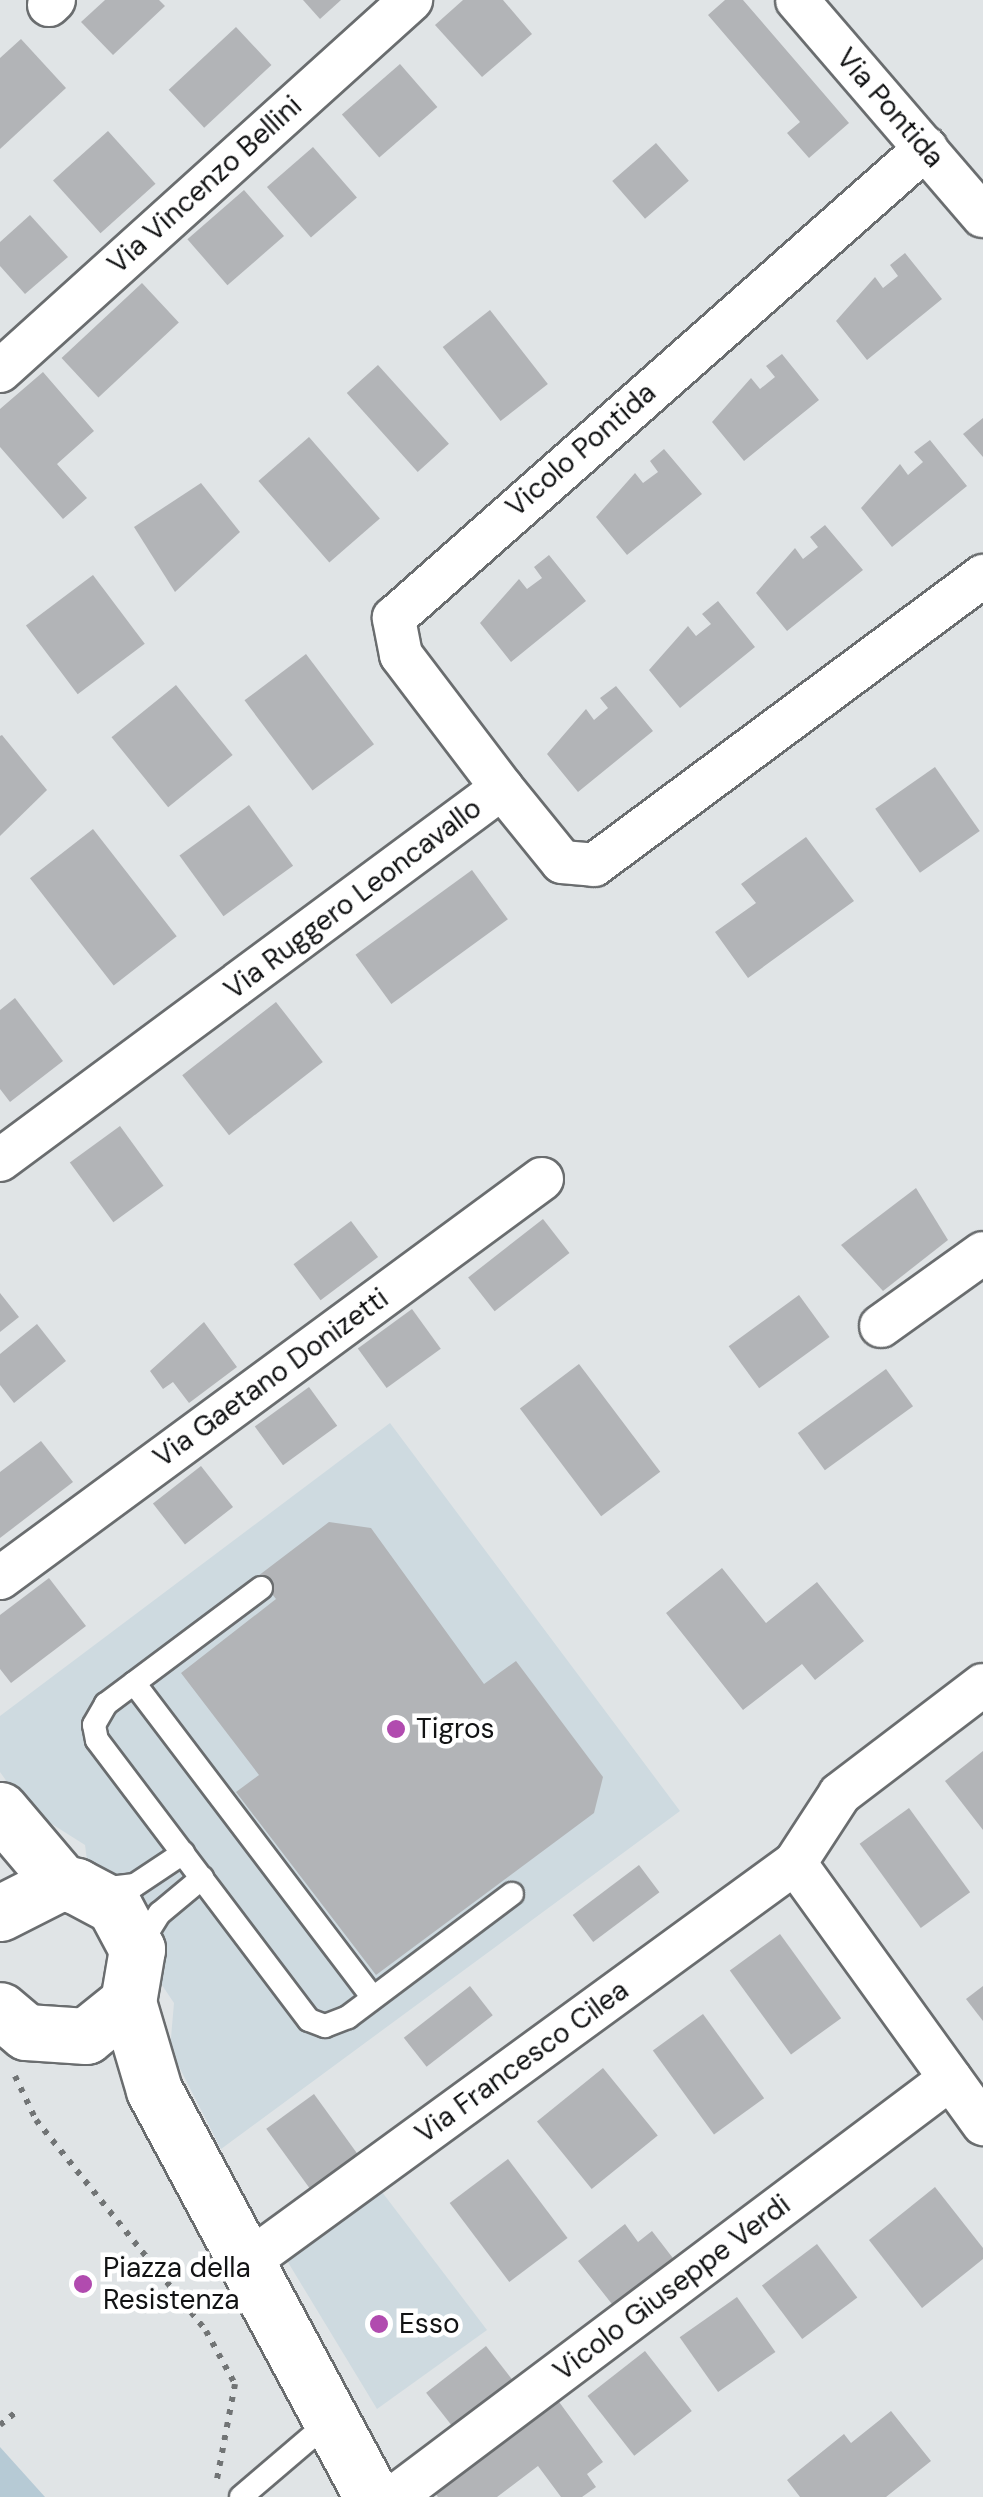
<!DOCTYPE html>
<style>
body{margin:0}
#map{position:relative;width:983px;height:2497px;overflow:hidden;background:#e0e4e6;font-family:"DM Sans",sans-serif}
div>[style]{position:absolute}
.built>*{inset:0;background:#cedae0}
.green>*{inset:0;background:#b6cad5}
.building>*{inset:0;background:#b2b4b7;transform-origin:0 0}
.path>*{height:6px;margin-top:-3px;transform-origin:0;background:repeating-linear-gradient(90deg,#717475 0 5px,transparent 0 13px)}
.roads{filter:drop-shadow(2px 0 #6a6d6f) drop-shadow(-2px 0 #6a6d6f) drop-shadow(0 2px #6a6d6f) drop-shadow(0 -2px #6a6d6f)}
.lane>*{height:22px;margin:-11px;padding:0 11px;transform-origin:11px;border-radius:11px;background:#fff}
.street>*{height:42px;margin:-21px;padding:0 21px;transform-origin:21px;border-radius:21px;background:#fff}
.secondary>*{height:55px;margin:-27.5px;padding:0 27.5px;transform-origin:27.5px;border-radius:27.5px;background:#fff}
.dots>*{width:28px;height:28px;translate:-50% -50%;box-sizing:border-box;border:5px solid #fff;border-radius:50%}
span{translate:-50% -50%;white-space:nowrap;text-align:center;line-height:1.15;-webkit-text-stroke:9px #fff;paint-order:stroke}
.street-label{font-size:28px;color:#121314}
.poi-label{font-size:28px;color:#121314}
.left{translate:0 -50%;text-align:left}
</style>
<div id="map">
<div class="built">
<div style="clip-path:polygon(390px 1423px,680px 1811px,221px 2149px,170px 2049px,174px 2003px,89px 1876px,85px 1845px,25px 1807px,0 1772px,0 1716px)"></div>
<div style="clip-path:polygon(379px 2188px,487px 2330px,377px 2409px,286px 2259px)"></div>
</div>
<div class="green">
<div style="clip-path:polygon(0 2447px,45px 2497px,0 2497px)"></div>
</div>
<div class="building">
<div style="clip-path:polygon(105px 0,159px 0,165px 6px,113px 55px,81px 22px)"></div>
<div style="clip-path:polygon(303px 0,341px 0,320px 19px)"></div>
<div style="clip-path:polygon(463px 0,503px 0,532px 34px,482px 77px,435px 25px)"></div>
<div style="clip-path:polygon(725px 0,743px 0,849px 123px,809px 158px,787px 133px,800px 122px,708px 15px)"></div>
<div style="left:236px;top:27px;width:52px;height:92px;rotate:47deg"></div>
<div style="clip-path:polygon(21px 39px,66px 88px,0 149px,0 58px)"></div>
<div style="left:400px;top:64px;width:57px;height:77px;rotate:49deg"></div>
<div style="left:108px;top:131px;width:71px;height:74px;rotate:48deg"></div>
<div style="left:656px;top:143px;width:50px;height:58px;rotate:49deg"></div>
<div style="left:313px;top:147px;width:67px;height:61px;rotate:49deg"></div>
<div style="left:244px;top:190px;width:61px;height:75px;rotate:49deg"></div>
<div style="clip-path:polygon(30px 215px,68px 257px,25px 294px,0 266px,0 242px)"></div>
<div style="clip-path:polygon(905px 253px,942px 299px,867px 360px,836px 321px,875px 277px,883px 288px,898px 276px,890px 265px)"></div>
<div style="left:142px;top:283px;width:54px;height:110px;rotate:47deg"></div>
<div style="left:490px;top:310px;width:94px;height:60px;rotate:52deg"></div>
<div style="clip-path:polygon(782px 354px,819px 400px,744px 461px,712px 422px,751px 378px,760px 389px,775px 377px,766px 366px)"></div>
<div style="left:378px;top:365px;width:106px;height:42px;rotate:48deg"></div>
<div style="clip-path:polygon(43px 372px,94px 431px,57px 464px,87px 498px,63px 519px,0 447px,0 409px)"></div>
<div style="clip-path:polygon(983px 418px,983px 457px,963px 434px)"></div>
<div style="left:309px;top:437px;width:108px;height:67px;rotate:49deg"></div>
<div style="clip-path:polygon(930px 440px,967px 486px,892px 547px,861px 508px,900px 464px,908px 475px,923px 462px,914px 452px)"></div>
<div style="clip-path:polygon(664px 449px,702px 494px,627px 555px,596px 517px,635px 473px,643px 483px,658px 472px,650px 461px)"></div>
<div style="clip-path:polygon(201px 483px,240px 532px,175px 592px,134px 527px)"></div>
<div style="clip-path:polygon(825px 525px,863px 570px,787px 631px,756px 593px,795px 548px,803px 559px,818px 547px,810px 537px)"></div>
<div style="clip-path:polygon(549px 555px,586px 601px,511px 662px,480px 623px,519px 579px,527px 589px,542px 578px,534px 567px)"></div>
<div style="left:93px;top:575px;width:86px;height:84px;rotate:53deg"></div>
<div style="clip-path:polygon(718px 601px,755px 647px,680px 708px,649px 670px,688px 626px,696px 636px,711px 624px,702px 614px)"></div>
<div style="left:306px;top:654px;width:113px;height:77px;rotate:53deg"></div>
<div style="left:176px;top:685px;width:90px;height:83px;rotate:51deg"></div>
<div style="clip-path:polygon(616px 686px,653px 731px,578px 792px,547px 754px,586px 709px,594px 720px,608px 708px,600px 698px)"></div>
<div style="clip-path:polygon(2px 735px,47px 790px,0 836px,0 736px)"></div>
<div style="left:935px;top:767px;width:78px;height:73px;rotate:55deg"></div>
<div style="left:249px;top:805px;width:75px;height:86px;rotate:54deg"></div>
<div style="left:93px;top:829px;width:136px;height:80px;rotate:52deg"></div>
<div style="clip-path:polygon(806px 837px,854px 901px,748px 978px,715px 932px,756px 903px,741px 884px)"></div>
<div style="left:472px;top:870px;width:61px;height:144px;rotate:54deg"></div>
<div style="clip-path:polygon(15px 998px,63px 1061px,10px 1102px,0 1089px,0 1010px)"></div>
<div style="left:276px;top:1002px;width:76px;height:119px;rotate:52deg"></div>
<div style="left:120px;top:1126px;width:74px;height:62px;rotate:54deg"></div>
<div style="clip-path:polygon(916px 1188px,948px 1240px,883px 1291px,841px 1245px)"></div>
<div style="left:543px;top:1219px;width:43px;height:95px;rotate:52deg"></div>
<div style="left:351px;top:1221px;width:45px;height:72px;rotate:53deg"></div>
<div style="clip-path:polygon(0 1293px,19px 1317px,0 1332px)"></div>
<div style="left:799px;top:1295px;width:52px;height:87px;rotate:54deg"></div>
<div style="left:412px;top:1309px;width:49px;height:67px;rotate:54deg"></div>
<div style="clip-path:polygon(204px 1322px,237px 1367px,189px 1403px,173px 1382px,163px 1389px,150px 1371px)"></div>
<div style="clip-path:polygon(37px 1324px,66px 1361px,14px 1403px,0 1385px,0 1354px)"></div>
<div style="left:579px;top:1364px;width:135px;height:74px;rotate:53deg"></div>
<div style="left:886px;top:1369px;width:46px;height:109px;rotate:54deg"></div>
<div style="left:309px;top:1387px;width:48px;height:67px;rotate:54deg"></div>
<div style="clip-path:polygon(41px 1441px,73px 1482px,0 1538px,0 1472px)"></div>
<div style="left:201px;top:1466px;width:52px;height:61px;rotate:52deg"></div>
<div style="clip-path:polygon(329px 1522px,371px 1528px,484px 1684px,516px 1661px,603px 1777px,594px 1813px,376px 1975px,236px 1792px,259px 1775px,181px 1673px,276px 1599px,258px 1576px)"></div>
<div style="clip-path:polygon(722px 1568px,766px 1623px,817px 1582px,864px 1641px,815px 1680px,802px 1664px,743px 1710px,666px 1613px)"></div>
<div style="clip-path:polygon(49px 1578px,86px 1626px,11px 1683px,0 1669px,0 1615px)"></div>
<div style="clip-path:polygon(983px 1751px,983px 1830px,945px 1781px)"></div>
<div style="left:909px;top:1808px;width:104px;height:61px;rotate:54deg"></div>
<div style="left:639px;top:1865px;width:34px;height:83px;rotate:53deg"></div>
<div style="left:780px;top:1934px;width:104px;height:62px;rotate:54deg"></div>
<div style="left:470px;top:1986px;width:37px;height:84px;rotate:52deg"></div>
<div style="clip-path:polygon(983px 1986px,983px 2021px,966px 1999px)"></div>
<div style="left:703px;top:2014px;width:104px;height:62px;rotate:54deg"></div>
<div style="left:603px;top:2068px;width:87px;height:85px;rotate:51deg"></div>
<div style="left:314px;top:2094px;width:75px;height:59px;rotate:54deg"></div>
<div style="left:508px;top:2159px;width:99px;height:73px;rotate:53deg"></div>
<div style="clip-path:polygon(935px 2187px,983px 2248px,983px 2259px,922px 2308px,869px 2240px)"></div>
<div style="clip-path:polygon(625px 2224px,638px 2242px,652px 2231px,679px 2266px,619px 2313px,578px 2261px)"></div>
<div style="left:817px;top:2244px;width:67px;height:69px;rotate:53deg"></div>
<div style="left:737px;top:2297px;width:67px;height:70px;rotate:55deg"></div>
<div style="left:486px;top:2346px;width:52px;height:76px;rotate:52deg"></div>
<div style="left:645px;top:2351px;width:76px;height:73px;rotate:52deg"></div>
<div style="clip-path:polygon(554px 2395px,603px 2462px,587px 2474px,596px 2487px,582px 2497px,561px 2497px,538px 2466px,497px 2497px,438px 2497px,431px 2488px)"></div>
<div style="clip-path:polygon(891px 2411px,931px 2461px,886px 2497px,800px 2497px,787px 2480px,844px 2434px,851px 2443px)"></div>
</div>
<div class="path">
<div style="left:15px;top:2076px;width:49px;rotate:64.5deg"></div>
<div style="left:36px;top:2120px;width:271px;rotate:51.1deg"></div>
<div style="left:206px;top:2331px;width:60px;rotate:61.3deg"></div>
<div style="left:235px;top:2384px;width:97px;rotate:100.7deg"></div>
<div style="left:0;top:2425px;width:22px;rotate:-39deg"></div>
</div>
<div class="roads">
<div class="lane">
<div style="left:261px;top:1588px;width:194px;rotate:143.2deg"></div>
<div style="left:106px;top:1704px;width:24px;rotate:120deg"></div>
<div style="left:94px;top:1725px;width:15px;rotate:79deg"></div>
<div style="left:97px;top:1740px;width:351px;rotate:52.9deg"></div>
<div style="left:309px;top:2020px;width:17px;rotate:21deg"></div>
<div style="left:325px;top:2026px;width:25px;rotate:-21deg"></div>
<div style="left:348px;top:2017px;width:205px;rotate:-36.9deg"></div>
<div style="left:134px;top:1683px;width:395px;rotate:52.8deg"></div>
<div style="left:101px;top:1889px;width:34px;rotate:-7deg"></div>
<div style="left:135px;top:1885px;width:58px;rotate:-33.7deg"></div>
<div style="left:139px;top:1946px;width:39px;rotate:-58deg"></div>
<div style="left:160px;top:1913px;width:55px;rotate:-39.8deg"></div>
<div style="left:241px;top:2497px;width:117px;rotate:-40.5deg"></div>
</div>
<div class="street">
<div style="left:797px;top:0;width:285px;rotate:49.3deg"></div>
<div style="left:49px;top:5px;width:7px;rotate:-45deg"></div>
<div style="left:0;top:371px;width:554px;rotate:-42.07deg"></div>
<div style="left:502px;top:788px;width:167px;rotate:-127.2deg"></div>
<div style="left:401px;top:655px;width:38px;rotate:-101deg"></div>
<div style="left:394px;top:618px;width:710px;rotate:-41.46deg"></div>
<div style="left:0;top:1160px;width:625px;rotate:-36.54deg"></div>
<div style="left:502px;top:788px;width:95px;rotate:51deg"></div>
<div style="left:562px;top:862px;width:32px;rotate:5deg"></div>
<div style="left:594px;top:865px;width:485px;rotate:-36.6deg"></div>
<div style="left:881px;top:1326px;width:125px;rotate:-35.6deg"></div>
<div style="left:0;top:1578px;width:673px;rotate:-36.36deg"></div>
<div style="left:983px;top:1685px;width:180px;rotate:142.7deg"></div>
<div style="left:840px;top:1794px;width:82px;rotate:123.1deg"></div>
<div style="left:795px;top:1863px;width:322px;rotate:54.2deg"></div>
<div style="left:249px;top:2261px;width:676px;rotate:-36.09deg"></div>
<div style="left:394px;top:2497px;width:696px;rotate:-36.94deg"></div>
</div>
<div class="secondary">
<div style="left:0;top:1810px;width:94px;rotate:49.7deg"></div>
<div style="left:0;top:1913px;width:68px;rotate:-26.9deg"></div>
<div style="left:61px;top:1882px;width:16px;rotate:15deg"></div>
<div style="left:76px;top:1886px;width:43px;rotate:27.8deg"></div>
<div style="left:114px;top:1906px;width:49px;rotate:61.9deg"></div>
<div style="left:137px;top:1949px;width:54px;rotate:99.6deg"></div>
<div style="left:128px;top:2002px;width:54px;rotate:141deg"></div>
<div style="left:86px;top:2036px;width:60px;rotate:-176.2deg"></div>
<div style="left:26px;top:2032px;width:34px;rotate:-140deg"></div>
<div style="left:128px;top:2002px;width:92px;rotate:73.5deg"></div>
<div style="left:154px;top:2090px;width:462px;rotate:61.8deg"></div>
</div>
</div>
<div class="dots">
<div style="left:396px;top:1729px;background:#b14baf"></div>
<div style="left:83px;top:2284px;background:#b14baf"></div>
<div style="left:379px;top:2324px;background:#b14baf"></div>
</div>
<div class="street-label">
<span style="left:890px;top:108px;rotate:49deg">Via Pontida</span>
<span style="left:205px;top:185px;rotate:-42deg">Via Vincenzo Bellini</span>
<span style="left:581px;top:450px;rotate:-41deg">Vicolo Pontida</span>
<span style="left:353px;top:899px;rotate:-37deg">Via Ruggero Leoncavallo</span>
<span style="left:271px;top:1378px;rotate:-36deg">Via Gaetano Donizetti</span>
<span style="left:522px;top:2062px;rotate:-36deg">Via Francesco Cilea</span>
<span style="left:672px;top:2288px;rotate:-37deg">Vicolo Giuseppe Verdi</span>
</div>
<div class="poi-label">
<span class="left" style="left:416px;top:1729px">Tigros</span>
<span class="left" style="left:103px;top:2284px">Piazza della<br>Resistenza</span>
<span class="left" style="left:399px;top:2324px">Esso</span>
</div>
</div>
